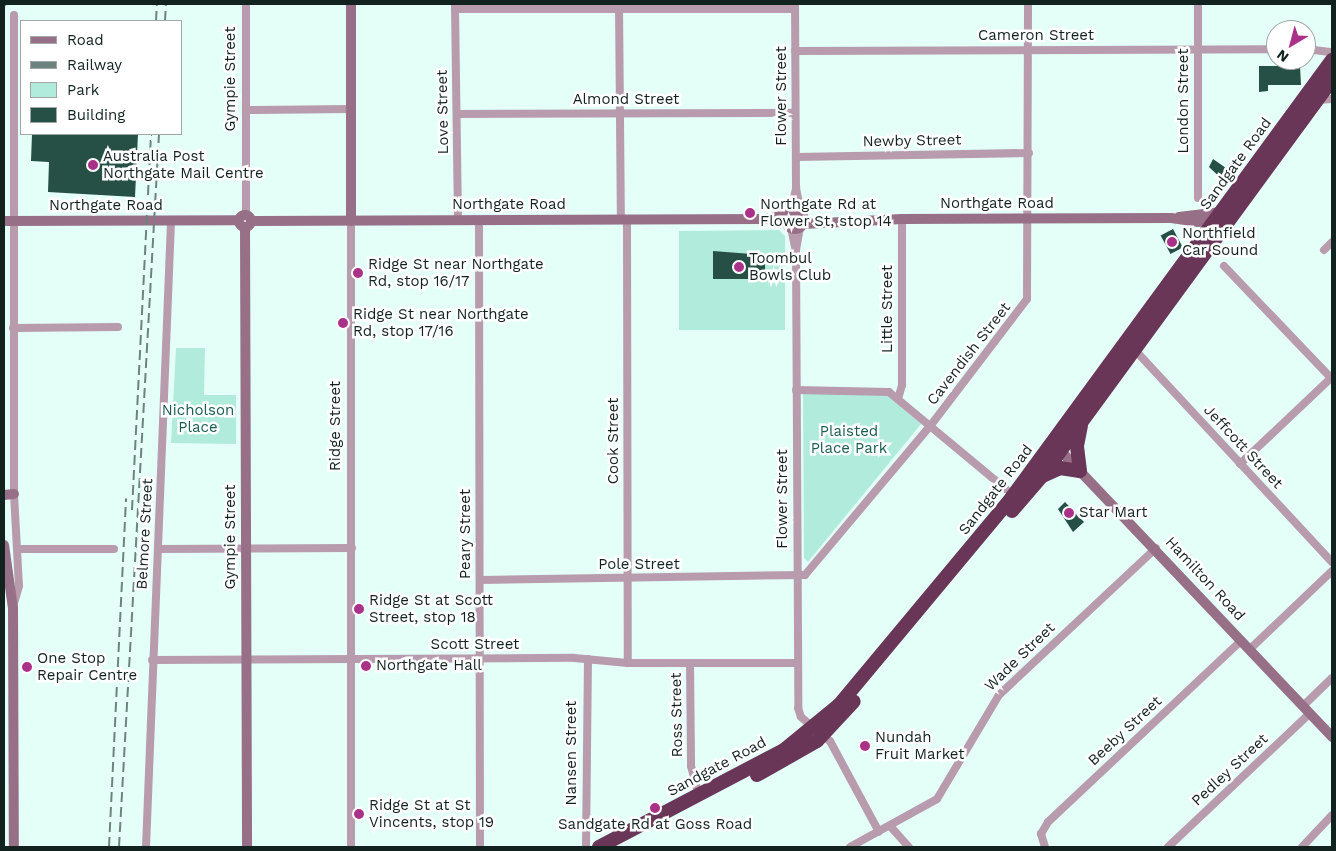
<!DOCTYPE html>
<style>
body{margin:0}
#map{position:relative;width:1336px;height:851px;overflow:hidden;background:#e4fff8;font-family:"Work Sans",sans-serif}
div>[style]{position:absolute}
.green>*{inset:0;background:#b1ebdc}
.building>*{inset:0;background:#264f46;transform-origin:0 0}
.street>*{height:8px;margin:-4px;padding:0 4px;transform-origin:4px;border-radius:4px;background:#b89cad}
.secondary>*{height:10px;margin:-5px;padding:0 5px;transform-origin:5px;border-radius:5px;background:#977088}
.secondary>.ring{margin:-5px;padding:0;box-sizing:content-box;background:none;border:10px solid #977088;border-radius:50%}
.highway>*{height:14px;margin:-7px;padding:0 7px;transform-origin:7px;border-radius:7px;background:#6a3658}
.rail>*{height:2px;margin-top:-1px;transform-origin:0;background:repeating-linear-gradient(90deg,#6e837e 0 10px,transparent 0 15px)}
.dots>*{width:14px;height:14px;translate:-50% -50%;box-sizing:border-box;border:2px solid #fff;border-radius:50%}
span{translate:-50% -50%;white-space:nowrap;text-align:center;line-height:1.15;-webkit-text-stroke:5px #fff;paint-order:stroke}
.street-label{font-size:15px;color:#12231f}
.poi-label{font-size:15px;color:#12231f}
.left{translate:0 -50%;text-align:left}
.park-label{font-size:15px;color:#195e51}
.frame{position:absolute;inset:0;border:5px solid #12231f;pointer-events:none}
.legend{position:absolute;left:20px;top:20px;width:162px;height:115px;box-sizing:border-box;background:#fff;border:1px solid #a0a7a5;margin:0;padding:6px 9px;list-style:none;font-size:15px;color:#12231f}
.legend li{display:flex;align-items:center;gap:10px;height:25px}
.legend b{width:25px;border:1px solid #a0a7a5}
.north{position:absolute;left:1266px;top:20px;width:50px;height:50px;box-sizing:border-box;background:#fff;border:1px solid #a0a7a5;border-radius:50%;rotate:217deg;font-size:14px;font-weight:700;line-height:20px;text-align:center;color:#12231f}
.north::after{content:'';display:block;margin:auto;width:18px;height:22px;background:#a93187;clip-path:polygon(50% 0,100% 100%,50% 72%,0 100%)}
</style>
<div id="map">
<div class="green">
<div style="clip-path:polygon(779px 230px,785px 236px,785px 330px,679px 330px,679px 231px)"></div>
<div style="clip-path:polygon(176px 348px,205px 348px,204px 395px,236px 395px,236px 444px,171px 443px)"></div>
<div style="clip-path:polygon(885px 393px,921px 424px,808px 562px,804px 558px,803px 394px)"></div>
</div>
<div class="building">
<div style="clip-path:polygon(1259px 66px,1300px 66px,1301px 85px,1268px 85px,1268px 91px,1259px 92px)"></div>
<div style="clip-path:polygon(32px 134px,138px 134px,135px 197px,48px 192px,49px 162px,31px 161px)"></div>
<div style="clip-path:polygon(1213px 159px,1226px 168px,1233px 159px,1243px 166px,1225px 182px,1209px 167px)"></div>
<div style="left:1173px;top:229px;width:21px;height:14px;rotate:62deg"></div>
<div style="clip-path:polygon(713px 251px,765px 255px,765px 279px,713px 279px)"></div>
<div style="clip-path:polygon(1065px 502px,1084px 522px,1073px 532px,1058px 509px)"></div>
</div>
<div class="street">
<div style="left:246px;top:4px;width:211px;rotate:90deg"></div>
<div style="left:619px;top:4px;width:215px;rotate:89.5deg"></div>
<div style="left:1198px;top:4px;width:194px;rotate:90deg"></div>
<div style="left:455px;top:6px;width:214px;rotate:89.2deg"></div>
<div style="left:455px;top:9px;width:340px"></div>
<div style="left:14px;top:15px;width:479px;rotate:90deg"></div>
<div style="left:14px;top:494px;width:92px;rotate:86.9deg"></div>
<div style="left:19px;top:586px;width:19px;rotate:106deg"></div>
<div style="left:1306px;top:49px;width:26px;rotate:7deg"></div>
<div style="left:795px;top:51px;width:481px;rotate:-0.2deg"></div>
<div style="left:1318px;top:100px;width:14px;rotate:-4deg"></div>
<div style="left:246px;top:110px;width:105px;rotate:-0.5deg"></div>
<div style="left:457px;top:114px;width:338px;rotate:-0.2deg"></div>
<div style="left:796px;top:157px;width:233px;rotate:-1deg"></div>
<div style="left:796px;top:188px;width:25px;rotate:79deg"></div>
<div style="left:791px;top:212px;width:25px;rotate:-78deg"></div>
<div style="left:796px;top:188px;width:182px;rotate:-90.3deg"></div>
<div style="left:479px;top:220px;width:627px;rotate:89.91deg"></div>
<div style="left:627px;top:220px;width:443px;rotate:89.9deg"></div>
<div style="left:351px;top:221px;width:626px;rotate:90deg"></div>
<div style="left:791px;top:228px;width:24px;rotate:78deg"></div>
<div style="left:796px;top:251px;width:457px;rotate:89.7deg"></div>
<div style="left:798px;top:708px;width:9px;rotate:72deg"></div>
<div style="left:801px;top:717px;width:38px;rotate:40deg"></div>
<div style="left:830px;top:741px;width:103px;rotate:61.7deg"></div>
<div style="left:796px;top:250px;width:23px;rotate:-80deg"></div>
<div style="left:1324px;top:250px;width:11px;rotate:-45deg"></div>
<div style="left:1224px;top:266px;width:156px;rotate:46.3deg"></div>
<div style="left:13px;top:328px;width:105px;rotate:-0.5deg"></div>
<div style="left:1134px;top:349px;width:291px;rotate:47.1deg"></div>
<div style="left:796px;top:390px;width:93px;rotate:1.2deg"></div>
<div style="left:889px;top:392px;width:152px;rotate:39.7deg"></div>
<div style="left:898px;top:399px;width:15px;rotate:-74deg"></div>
<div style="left:902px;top:385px;width:166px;rotate:-90deg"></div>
<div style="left:1240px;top:464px;width:125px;rotate:-43.4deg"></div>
<div style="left:18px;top:549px;width:96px"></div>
<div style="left:158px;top:549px;width:194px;rotate:-0.3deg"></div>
<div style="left:480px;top:580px;width:325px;rotate:-0.9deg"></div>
<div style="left:805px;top:575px;width:196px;rotate:-50deg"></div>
<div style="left:931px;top:425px;width:158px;rotate:-52.7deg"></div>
<div style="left:1027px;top:299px;width:295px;rotate:-89.8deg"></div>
<div style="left:1250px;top:649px;width:113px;rotate:-43.6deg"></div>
<div style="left:152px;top:660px;width:422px;rotate:-0.3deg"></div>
<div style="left:574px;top:658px;width:54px;rotate:5.3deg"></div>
<div style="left:628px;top:663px;width:169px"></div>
<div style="left:690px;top:663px;width:103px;rotate:89.4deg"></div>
<div style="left:691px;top:766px;width:31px;rotate:75deg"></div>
<div style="left:1303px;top:706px;width:40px;rotate:-44deg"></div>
<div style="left:890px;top:826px;width:28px;rotate:48deg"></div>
<div style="left:146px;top:847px;width:626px;rotate:-87.71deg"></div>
<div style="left:586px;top:847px;width:188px;rotate:-89.4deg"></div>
<div style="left:850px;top:847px;width:99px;rotate:-28.9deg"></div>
<div style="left:937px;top:799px;width:121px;rotate:-59.2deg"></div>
<div style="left:999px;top:695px;width:215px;rotate:-43.1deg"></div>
<div style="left:1045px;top:847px;width:14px;rotate:-107deg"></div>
<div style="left:1041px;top:834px;width:14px;rotate:-60deg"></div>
<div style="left:1048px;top:822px;width:265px;rotate:-43.2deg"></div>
<div style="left:1168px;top:847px;width:195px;rotate:-43.3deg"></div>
<div style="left:1302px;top:847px;width:44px;rotate:-46.8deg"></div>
</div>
<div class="secondary">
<div style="left:351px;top:4px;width:217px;rotate:90deg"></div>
<div class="ring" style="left:786px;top:211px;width:8px;height:8px"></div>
<div class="ring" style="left:239px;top:215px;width:2px;height:2px"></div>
<div style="left:1179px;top:217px;width:42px;rotate:-6.8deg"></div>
<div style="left:4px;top:221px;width:235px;rotate:-0.2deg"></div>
<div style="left:252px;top:221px;width:514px;rotate:-0.22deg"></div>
<div style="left:766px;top:219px;width:21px;rotate:-11deg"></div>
<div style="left:803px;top:224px;width:99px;rotate:-2.9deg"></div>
<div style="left:902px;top:219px;width:269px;rotate:-0.2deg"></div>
<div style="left:1171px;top:218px;width:27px;rotate:8deg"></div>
<div style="left:1198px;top:222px;width:21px;rotate:-8deg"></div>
<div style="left:245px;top:228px;width:619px;rotate:89.81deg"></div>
<div style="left:1057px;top:447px;width:400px;rotate:46.5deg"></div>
<div style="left:4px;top:495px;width:10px;rotate:-6deg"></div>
<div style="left:4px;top:545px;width:64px;rotate:81.9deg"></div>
<div style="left:13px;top:608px;width:239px;rotate:89.8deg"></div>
</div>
<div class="highway">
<div style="left:1045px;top:475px;width:17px;rotate:-25deg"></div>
<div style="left:1060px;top:468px;width:20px;rotate:9deg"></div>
<div style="left:1080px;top:471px;width:25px;rotate:-97deg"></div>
<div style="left:1077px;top:446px;width:21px;rotate:-79deg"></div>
<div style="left:1012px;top:511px;width:46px;rotate:-49.4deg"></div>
<div style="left:1042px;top:476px;width:491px;rotate:-53.8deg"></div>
<div style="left:757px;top:775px;width:69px;rotate:-29.5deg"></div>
<div style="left:817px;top:741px;width:54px;rotate:-47.2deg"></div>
<div style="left:599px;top:847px;width:209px;rotate:-27.7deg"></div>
<div style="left:784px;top:750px;width:71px;rotate:-39.3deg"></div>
<div style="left:839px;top:705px;width:271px;rotate:-50.2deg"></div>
<div style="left:1012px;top:497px;width:542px;rotate:-53.79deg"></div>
</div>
<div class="rail">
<div style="left:4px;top:6px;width:3px;rotate:-45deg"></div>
<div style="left:156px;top:21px;width:17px;rotate:-87deg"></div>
<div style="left:165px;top:21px;width:17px;rotate:-87deg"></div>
<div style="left:132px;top:510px;width:376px;rotate:-87.1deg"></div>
<div style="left:109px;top:847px;width:349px;rotate:-87.2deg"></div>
<div style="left:119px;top:847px;width:714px;rotate:-86.79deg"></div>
</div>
<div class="dots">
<div style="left:93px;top:165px;background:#a93187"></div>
<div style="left:750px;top:213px;background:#a93187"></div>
<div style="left:1172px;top:242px;background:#a93187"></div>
<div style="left:739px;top:267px;background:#a93187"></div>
<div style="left:358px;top:273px;background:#a93187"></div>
<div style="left:343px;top:323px;background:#a93187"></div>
<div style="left:1069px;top:513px;background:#a93187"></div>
<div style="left:359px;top:609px;background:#a93187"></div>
<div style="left:366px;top:666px;background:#a93187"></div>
<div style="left:27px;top:667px;background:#a93187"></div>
<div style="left:865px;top:746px;background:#a93187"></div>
<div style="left:655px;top:808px;background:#a93187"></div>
<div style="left:359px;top:814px;background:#a93187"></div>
</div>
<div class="street-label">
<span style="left:1036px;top:36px">Cameron Street</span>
<span style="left:231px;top:79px;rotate:-90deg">Gympie Street</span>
<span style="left:782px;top:96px;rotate:-90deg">Flower Street</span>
<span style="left:626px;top:100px">Almond Street</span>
<span style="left:1184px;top:101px;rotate:-90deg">London Street</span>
<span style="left:443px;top:112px;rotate:-91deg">Love Street</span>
<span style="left:912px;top:141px;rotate:-1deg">Newby Street</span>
<span style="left:1236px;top:164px;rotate:-54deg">Sandgate Road</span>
<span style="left:997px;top:204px">Northgate Road</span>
<span style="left:509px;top:205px">Northgate Road</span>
<span style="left:106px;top:206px">Northgate Road</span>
<span style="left:888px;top:309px;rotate:-90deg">Little Street</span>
<span style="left:969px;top:354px;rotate:-52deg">Cavendish Street</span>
<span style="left:336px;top:426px;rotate:-90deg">Ridge Street</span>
<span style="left:614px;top:441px;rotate:-90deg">Cook Street</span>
<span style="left:1243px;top:447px;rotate:47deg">Jeffcott Street</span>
<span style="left:996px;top:490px;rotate:-52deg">Sandgate Road</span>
<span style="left:783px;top:499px;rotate:-90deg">Flower Street</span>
<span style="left:145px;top:534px;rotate:-87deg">Belmore Street</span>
<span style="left:466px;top:534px;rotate:-90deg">Peary Street</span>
<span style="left:231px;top:537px;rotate:-90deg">Gympie Street</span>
<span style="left:639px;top:565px">Pole Street</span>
<span style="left:1205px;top:579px;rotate:47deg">Hamilton Road</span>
<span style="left:475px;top:645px">Scott Street</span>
<span style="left:1020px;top:657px;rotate:-44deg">Wade Street</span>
<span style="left:677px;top:715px;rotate:-91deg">Ross Street</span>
<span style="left:1125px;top:731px;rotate:-43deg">Beeby Street</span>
<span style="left:572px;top:753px;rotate:-90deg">Nansen Street</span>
<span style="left:717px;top:767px;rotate:-28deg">Sandgate Road</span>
<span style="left:1230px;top:770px;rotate:-43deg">Pedley Street</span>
</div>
<div class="poi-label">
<span class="left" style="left:103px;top:165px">Australia Post<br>Northgate Mail Centre</span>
<span class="left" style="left:760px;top:213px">Northgate Rd at<br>Flower St, stop 14</span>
<span class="left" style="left:1182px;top:242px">Northfield<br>Car Sound</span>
<span class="left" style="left:749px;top:267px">Toombul<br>Bowls Club</span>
<span class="left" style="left:368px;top:273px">Ridge St near Northgate<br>Rd, stop 16/17</span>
<span class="left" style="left:353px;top:323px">Ridge St near Northgate<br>Rd, stop 17/16</span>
<span class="left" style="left:1079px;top:513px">Star Mart</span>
<span class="left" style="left:369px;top:609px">Ridge St at Scott<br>Street, stop 18</span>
<span class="left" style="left:37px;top:667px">One Stop<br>Repair Centre</span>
<span class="left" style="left:376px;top:666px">Northgate Hall</span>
<span class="left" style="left:875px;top:746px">Nundah<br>Fruit Market</span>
<span class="left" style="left:369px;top:814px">Ridge St at St<br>Vincents, stop 19</span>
<span style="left:655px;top:825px">Sandgate Rd at Goss Road</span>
</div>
<div class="park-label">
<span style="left:198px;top:419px">Nicholson<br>Place</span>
<span style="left:849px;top:440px">Plaisted<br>Place Park</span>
</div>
<div class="frame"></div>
<ul class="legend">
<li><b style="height:6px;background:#977088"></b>Road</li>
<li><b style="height:6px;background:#6e837e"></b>Railway</li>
<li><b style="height:14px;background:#b1ebdc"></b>Park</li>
<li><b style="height:14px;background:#264f46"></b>Building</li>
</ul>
<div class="north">N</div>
</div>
